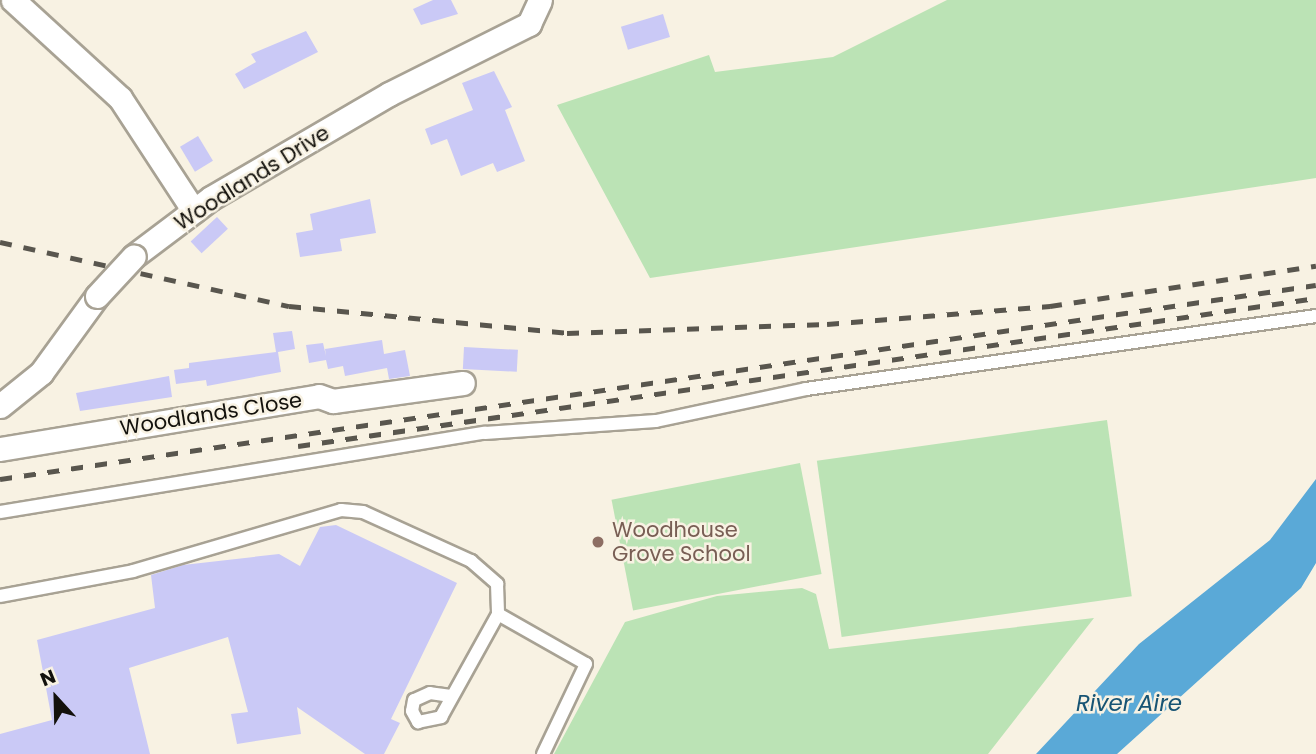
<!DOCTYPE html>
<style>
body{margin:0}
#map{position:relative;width:1316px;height:754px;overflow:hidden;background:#f8f2e3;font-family:Poppins,sans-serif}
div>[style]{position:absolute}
.green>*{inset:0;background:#bbe3b5;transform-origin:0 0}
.water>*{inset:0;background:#5aa9d7}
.building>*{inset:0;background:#cac9f6;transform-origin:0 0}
.roads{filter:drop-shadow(2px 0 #a8a294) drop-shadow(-2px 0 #a8a294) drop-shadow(0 2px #a8a294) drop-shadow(0 -2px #a8a294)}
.lane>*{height:12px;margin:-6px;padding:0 6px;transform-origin:6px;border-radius:6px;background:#fff}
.street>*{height:23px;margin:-11.5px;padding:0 11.5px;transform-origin:11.5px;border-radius:11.5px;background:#fff}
.rail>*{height:5px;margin-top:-2.5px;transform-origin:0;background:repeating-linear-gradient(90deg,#59564e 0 12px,transparent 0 24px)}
.bridges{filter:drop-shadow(2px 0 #a8a294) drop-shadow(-2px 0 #a8a294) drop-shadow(0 2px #a8a294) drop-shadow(0 -2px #a8a294)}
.street-bridge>*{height:23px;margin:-11.5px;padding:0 11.5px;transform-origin:11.5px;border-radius:11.5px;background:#fff}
.dots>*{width:19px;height:19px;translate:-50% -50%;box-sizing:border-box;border:4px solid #f8f2e3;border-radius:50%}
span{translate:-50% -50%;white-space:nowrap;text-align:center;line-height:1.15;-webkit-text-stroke:5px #f8f2e3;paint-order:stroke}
.street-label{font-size:21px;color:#13110c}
.education-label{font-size:21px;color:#785e54}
.left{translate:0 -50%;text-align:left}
.water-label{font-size:23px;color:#175474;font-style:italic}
.north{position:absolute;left:21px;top:663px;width:70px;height:70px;-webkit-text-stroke:5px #f8f2e3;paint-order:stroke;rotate:338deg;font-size:19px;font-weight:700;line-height:28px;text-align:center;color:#13110c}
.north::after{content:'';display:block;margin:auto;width:24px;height:32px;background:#13110c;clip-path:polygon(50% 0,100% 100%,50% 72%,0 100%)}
</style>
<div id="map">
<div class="green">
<div style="clip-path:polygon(947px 0,1316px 0,1316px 178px,650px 278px,557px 105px,709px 55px,715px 72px,833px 57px)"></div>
<div style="left:1107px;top:420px;width:178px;height:293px;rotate:82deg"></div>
<div style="left:800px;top:463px;width:113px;height:192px;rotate:79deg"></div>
<div style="clip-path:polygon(802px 588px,816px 594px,829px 649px,1094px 618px,988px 754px,554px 754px,625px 622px,717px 596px)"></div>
</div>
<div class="water">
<div style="clip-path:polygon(1316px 479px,1316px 563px,1301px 588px,1117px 754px,1036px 754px,1139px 644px,1270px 540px)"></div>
</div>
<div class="building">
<div style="clip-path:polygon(433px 0,451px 0,458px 14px,421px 25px,413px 9px)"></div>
<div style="left:663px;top:14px;width:24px;height:44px;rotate:73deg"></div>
<div style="clip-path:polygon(306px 31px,318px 52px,244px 89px,235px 74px,256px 62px,251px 54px)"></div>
<div style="clip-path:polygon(494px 71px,512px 107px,505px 110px,525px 161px,497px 172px,493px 163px,461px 176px,447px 139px,431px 145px,425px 129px,473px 110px,462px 83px)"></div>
<div style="left:198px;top:136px;width:29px;height:21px;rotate:59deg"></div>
<div style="clip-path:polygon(370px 199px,376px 233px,340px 239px,342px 251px,300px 257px,296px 233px,313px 230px,310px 214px)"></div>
<div style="left:217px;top:217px;width:16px;height:36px;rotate:47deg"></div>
<div style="clip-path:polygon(292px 331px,295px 349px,278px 352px,281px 372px,207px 386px,206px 380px,176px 384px,174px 370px,189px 368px,189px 363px,276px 352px,273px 333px)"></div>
<div style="clip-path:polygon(382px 340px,384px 354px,405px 350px,410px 376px,389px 379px,387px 368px,345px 376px,343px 366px,328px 369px,326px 360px,309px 363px,306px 345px,323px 343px,326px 356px,325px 349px)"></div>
<div style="left:464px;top:347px;width:54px;height:22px;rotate:3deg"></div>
<div style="clip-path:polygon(169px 376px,172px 397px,80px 411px,76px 393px)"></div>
<div style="clip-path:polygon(336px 525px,457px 583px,391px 719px,400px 723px,384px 754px,365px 754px,297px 707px,301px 734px,237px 744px,231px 714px,248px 712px,228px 637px,129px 668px,150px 754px,0 754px,0 734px,52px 720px,37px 640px,155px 608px,151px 575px,183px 565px,279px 554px,300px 566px,320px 527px)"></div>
</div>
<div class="roads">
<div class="lane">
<div style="left:0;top:512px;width:491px;rotate:-9.3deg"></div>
<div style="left:485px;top:433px;width:171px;rotate:-4deg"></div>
<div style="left:656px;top:421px;width:153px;rotate:-12deg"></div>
<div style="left:806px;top:389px;width:515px;rotate:-8.15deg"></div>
<div style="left:0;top:596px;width:135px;rotate:-10.6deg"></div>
<div style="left:133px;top:571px;width:217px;rotate:-16.3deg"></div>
<div style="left:341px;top:510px;width:22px;rotate:5deg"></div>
<div style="left:363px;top:512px;width:119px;rotate:24.4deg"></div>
<div style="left:471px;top:561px;width:35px;rotate:41deg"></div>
<div style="left:497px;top:584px;width:30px;rotate:88deg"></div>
<div style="left:498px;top:614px;width:101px;rotate:29.6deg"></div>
<div style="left:586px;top:664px;width:100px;rotate:115.5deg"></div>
<div style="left:451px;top:696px;width:21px;rotate:-172deg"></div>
<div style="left:430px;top:693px;width:17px;rotate:156deg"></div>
<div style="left:414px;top:700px;width:11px;rotate:100deg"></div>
<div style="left:412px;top:711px;width:13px;rotate:61deg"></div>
<div style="left:418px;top:722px;width:24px;rotate:-12deg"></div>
<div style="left:441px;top:717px;width:118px;rotate:-61deg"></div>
</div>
<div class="street">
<div style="left:13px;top:0;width:145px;rotate:42.5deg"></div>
<div style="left:120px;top:98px;width:135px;rotate:56.8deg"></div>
<div style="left:134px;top:256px;width:96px;rotate:-37deg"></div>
<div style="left:211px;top:198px;width:206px;rotate:-30.3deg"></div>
<div style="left:389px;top:94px;width:157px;rotate:-26.6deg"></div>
<div style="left:529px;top:24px;width:26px;rotate:-65deg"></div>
<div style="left:0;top:406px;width:53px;rotate:-38.8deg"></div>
<div style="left:41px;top:373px;width:95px;rotate:-54deg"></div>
<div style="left:0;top:449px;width:323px;rotate:-9.4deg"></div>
<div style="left:319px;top:396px;width:15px;rotate:20deg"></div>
<div style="left:333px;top:401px;width:131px;rotate:-7.9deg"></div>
</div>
</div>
<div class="rail">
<div style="left:0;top:242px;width:296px;rotate:12.5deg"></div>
<div style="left:289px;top:306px;width:279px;rotate:5.5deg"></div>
<div style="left:567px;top:333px;width:260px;rotate:-2deg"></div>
<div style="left:827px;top:324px;width:224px;rotate:-4.6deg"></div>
<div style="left:1050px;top:306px;width:269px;rotate:-8.6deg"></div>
<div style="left:298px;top:446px;width:1029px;rotate:-8.27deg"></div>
<div style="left:0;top:479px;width:1330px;rotate:-8.39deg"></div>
</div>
<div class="bridges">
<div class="street-bridge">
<div style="left:97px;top:296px;width:54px;rotate:-47.2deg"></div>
</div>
</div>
<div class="dots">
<div style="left:598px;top:542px;background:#8d6e63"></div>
</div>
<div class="street-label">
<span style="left:252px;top:178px;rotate:-32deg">Woodlands Drive</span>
<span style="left:211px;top:414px;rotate:-9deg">Woodlands Close</span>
</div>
<div class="education-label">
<span class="left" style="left:612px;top:542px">Woodhouse<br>Grove School</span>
</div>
<div class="water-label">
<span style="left:1129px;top:703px">River Aire</span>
</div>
<div class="north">N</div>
</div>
